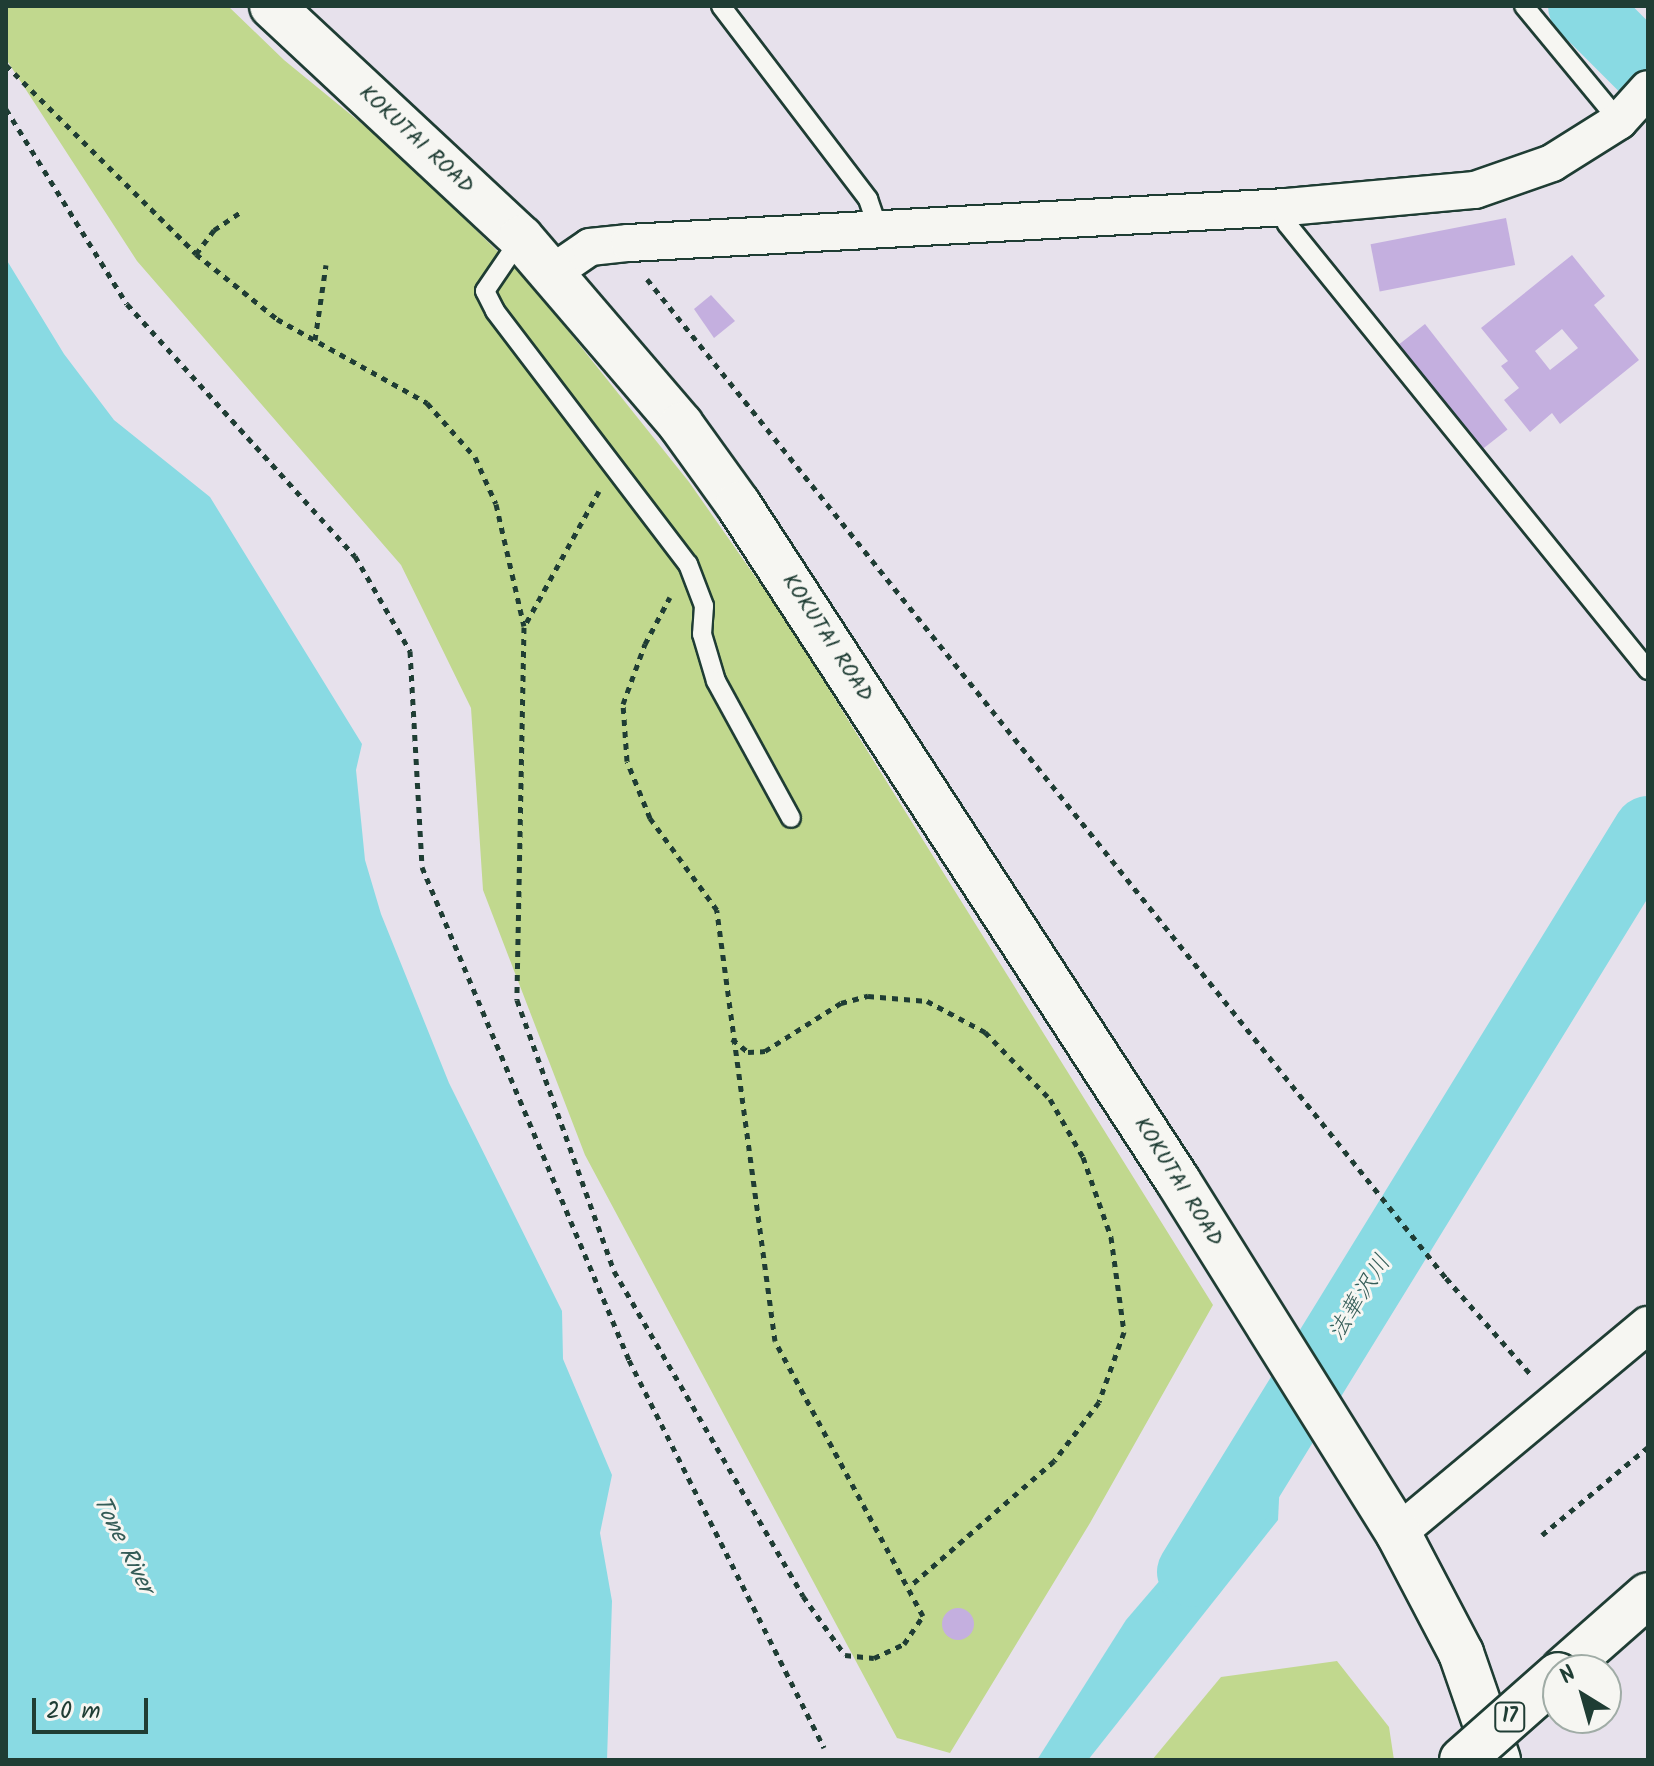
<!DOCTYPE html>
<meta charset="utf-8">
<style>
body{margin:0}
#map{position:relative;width:1654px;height:1766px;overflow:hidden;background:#e7e1ec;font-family:Kalam,"Klee One",sans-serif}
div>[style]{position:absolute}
.green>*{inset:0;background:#c1d88e}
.water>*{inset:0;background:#89dae3}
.river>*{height:70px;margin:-35px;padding:0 35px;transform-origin:35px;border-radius:35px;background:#89dae3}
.building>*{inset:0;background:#c4afdf;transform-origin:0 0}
.round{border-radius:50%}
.path>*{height:5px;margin-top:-2.5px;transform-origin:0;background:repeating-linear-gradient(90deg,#1f3d34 0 6px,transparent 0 12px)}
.roads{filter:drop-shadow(2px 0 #1f3d34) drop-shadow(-2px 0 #1f3d34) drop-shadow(0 2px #1f3d34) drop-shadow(0 -2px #1f3d34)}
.lane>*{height:18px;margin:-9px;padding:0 9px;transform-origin:9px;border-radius:9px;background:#f6f6f2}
.street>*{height:36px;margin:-18px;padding:0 18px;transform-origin:18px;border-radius:18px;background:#f6f6f2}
.secondary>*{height:44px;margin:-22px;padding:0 22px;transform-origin:22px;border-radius:22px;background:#f6f6f2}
.highway>*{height:44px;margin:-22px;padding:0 22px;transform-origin:22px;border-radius:22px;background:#f6f6f2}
.bridges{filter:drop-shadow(2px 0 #1f3d34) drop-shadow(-2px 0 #1f3d34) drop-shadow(0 2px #1f3d34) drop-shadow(0 -2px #1f3d34)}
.highway-bridge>*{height:44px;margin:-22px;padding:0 22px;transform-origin:22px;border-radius:22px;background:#f6f6f2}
span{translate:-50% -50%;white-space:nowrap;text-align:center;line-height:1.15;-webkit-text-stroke:6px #f6f6f2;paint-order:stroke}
.shield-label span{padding:2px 6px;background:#f6f6f2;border:2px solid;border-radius:6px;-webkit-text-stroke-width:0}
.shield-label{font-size:20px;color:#1f3d34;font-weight:700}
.street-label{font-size:22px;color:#1f3d34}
.water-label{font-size:24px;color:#345c57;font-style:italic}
.frame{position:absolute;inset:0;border:8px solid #1f3d34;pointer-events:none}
.north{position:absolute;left:1542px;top:1654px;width:80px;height:80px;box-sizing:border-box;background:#f6f6f2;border:2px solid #a0aca6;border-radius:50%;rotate:323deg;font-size:22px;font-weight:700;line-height:32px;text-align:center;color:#1f3d34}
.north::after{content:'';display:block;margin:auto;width:28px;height:36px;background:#1f3d34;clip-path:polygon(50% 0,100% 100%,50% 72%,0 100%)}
.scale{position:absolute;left:32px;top:1698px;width:116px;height:36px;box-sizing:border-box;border:4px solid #1f3d34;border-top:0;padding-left:10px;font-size:24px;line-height:28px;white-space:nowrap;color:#1f3d34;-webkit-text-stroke:6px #f6f6f2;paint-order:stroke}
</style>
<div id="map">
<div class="green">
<div style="clip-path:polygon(6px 6px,228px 6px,284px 60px,394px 150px,530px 283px,689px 482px,787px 622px,1213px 1305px,1090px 1523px,950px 1753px,897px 1738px,585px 1155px,483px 890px,471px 708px,401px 565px,137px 261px,6px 59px)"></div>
<div style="clip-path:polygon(1337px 1661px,1389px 1727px,1394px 1760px,1152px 1760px,1221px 1677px)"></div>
</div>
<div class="water">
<div style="clip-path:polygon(6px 259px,64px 354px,114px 420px,210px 497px,362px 744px,356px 770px,365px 860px,381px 914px,449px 1083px,562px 1311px,563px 1359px,612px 1475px,600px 1533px,612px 1601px,607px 1760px,6px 1760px)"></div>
<div style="clip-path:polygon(1280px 1480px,1278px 1520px,1088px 1760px,1037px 1760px,1126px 1620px,1234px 1494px)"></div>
</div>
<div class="river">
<div style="left:1583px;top:6px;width:92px;rotate:45deg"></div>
<div style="left:1192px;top:1572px;width:870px;rotate:-58.39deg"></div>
</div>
<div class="building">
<div style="left:1506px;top:218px;width:48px;height:138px;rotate:79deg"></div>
<div style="clip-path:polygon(evenodd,1572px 255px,1605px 296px,1594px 305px,1639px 360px,1560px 424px,1552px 413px,1530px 432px,1504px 400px,1519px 388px,1501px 366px,1508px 361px,1481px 328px,1572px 255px,1562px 329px,1578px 348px,1550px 370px,1535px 351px,1562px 329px)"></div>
<div style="clip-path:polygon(711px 295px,735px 321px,714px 338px,694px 309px)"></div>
<div style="left:1425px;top:324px;width:134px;height:34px;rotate:52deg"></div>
<div class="round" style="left:942px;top:1608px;width:32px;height:32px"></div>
</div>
<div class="path">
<div style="left:6px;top:65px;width:268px;rotate:44.8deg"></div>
<div style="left:196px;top:254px;width:104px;rotate:38.7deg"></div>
<div style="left:277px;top:319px;width:172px;rotate:29.2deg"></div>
<div style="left:427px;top:403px;width:72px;rotate:48.4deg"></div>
<div style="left:475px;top:457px;width:51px;rotate:65.9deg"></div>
<div style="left:496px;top:504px;width:125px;rotate:77.1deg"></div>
<div style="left:6px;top:109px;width:229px;rotate:58.2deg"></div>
<div style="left:127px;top:304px;width:340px;rotate:47.9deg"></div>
<div style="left:355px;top:556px;width:110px;rotate:59.9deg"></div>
<div style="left:410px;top:651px;width:216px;rotate:86.8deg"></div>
<div style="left:422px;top:867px;width:535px;rotate:67.22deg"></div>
<div style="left:629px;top:1360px;width:434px;rotate:63.3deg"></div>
<div style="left:196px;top:254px;width:30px;rotate:-53deg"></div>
<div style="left:214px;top:230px;width:34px;rotate:-34deg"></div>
<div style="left:647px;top:279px;width:1279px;rotate:51.35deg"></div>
<div style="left:1446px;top:1278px;width:130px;rotate:48.7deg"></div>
<div style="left:315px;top:340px;width:76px;rotate:-81.7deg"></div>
<div style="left:599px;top:491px;width:155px;rotate:118.9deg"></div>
<div style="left:524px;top:627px;width:373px;rotate:91.1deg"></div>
<div style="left:517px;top:1000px;width:288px;rotate:70.3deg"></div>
<div style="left:614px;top:1271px;width:376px;rotate:59.8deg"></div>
<div style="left:803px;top:1596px;width:72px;rotate:54.6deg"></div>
<div style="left:845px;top:1655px;width:29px;rotate:6deg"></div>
<div style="left:874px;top:1658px;width:33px;rotate:-25deg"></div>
<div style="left:904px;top:1644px;width:34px;rotate:-56deg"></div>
<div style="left:923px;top:1616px;width:312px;rotate:-118.3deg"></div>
<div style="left:775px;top:1341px;width:435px;rotate:-97.7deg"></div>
<div style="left:717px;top:910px;width:114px;rotate:-126.1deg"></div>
<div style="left:650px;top:818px;width:61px;rotate:-112deg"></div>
<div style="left:627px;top:761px;width:57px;rotate:-94deg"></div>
<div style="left:623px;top:704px;width:64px;rotate:-69.9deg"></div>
<div style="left:645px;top:644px;width:53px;rotate:-62deg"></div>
<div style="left:732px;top:1039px;width:21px;rotate:39deg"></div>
<div style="left:748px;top:1052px;width:17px;rotate:-3deg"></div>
<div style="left:765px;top:1051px;width:90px;rotate:-32.3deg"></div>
<div style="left:841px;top:1003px;width:28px;rotate:-15deg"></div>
<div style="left:868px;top:996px;width:59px;rotate:4.8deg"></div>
<div style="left:927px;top:1001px;width:66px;rotate:28.1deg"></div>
<div style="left:985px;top:1032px;width:93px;rotate:45.9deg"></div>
<div style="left:1050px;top:1099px;width:67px;rotate:60.4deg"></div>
<div style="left:1083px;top:1157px;width:85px;rotate:70.7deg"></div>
<div style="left:1111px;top:1237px;width:96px;rotate:82.2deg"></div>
<div style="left:1124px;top:1332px;width:74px;rotate:109.7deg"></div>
<div style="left:1099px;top:1402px;width:74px;rotate:127.3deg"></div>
<div style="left:1054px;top:1461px;width:192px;rotate:139deg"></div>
<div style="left:1542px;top:1535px;width:138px;rotate:-39.7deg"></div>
</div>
<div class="roads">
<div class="lane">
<div style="left:721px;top:6px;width:243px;rotate:52.7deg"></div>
<div style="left:868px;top:199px;width:31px;rotate:71deg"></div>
<div style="left:1524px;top:6px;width:149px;rotate:50.4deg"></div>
<div style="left:1287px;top:207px;width:17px;rotate:90deg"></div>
<div style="left:1287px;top:224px;width:574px;rotate:51.01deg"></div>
<div style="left:521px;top:238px;width:64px;rotate:124.2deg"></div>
<div style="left:485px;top:291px;width:22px;rotate:63deg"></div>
<div style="left:495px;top:311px;width:318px;rotate:52.7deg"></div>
<div style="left:688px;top:564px;width:45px;rotate:69.1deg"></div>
<div style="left:704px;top:606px;width:28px;rotate:94deg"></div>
<div style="left:702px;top:634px;width:49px;rotate:73.4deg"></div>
<div style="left:716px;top:681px;width:156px;rotate:61.3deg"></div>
</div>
<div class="street">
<div style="left:552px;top:273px;width:46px;rotate:-34.4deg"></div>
<div style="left:590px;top:247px;width:39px;rotate:-6deg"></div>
<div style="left:629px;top:243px;width:659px;rotate:-3.13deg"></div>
<div style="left:1287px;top:207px;width:189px;rotate:-5.2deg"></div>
<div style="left:1475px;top:190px;width:82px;rotate:-19.3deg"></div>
<div style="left:1552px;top:163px;width:79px;rotate:-32.1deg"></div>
<div style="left:1619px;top:121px;width:43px;rotate:-47.8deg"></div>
<div style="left:1398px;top:1533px;width:325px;rotate:-39.8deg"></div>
</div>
<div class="secondary">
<div style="left:272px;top:6px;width:340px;rotate:43deg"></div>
<div style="left:521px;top:238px;width:246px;rotate:49.4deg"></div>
<div style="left:681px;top:425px;width:97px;rotate:54.2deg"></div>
<div style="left:738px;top:504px;width:807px;rotate:56.98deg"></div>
<div style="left:1178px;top:1181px;width:415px;rotate:58deg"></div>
<div style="left:1398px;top:1533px;width:136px;rotate:62.3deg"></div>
<div style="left:1461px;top:1653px;width:113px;rotate:70.9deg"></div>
</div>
<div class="highway">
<div style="left:1563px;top:1670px;width:113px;rotate:-41.4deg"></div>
</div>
</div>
<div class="bridges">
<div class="highway-bridge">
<div style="left:1462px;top:1760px;width:128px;rotate:-41.5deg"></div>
</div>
</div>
<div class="shield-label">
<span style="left:1510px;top:1717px">17</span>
</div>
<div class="street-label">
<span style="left:416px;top:140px;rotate:43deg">KOKUTAI ROAD</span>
<span style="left:827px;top:638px;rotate:57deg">KOKUTAI ROAD</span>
<span style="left:1178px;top:1182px;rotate:58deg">KOKUTAI ROAD</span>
</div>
<div class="water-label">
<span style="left:1360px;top:1298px;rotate:-58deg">法華沢川</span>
<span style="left:123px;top:1545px;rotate:63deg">Tone River</span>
</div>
<div class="frame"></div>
<div class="north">N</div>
<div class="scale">20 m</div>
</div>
